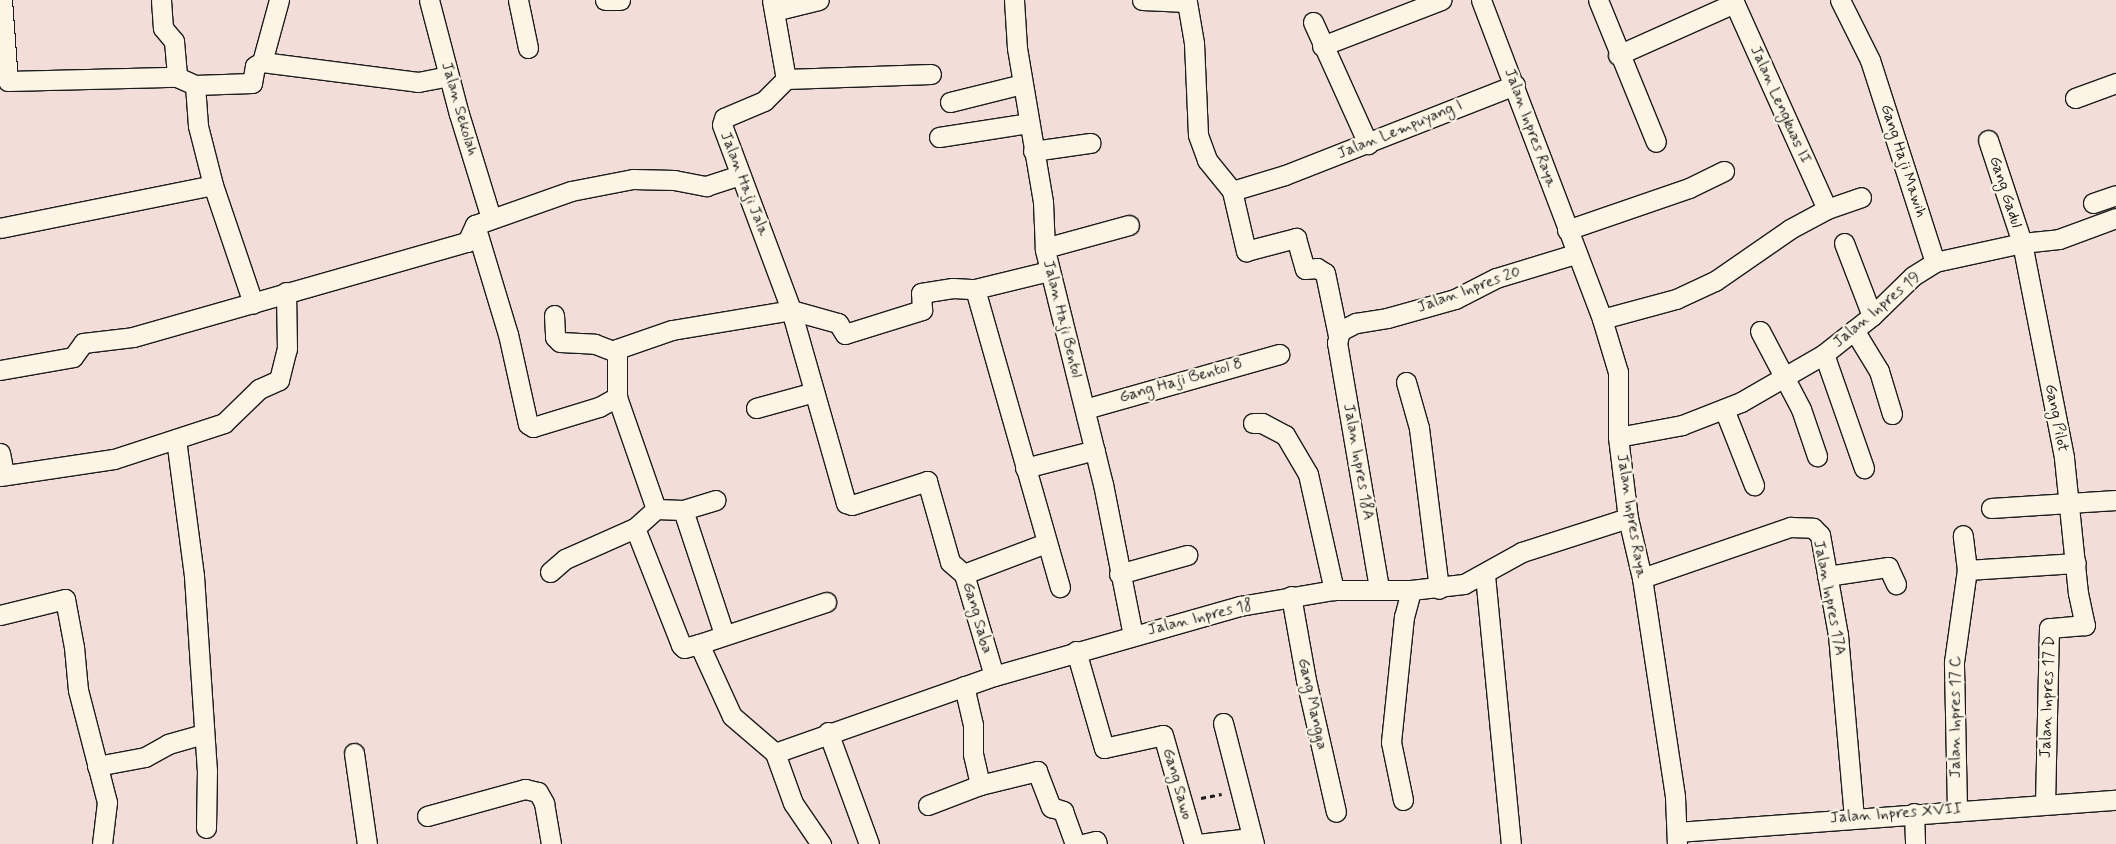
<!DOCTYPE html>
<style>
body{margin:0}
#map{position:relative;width:2116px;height:844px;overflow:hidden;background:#f2ddd9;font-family:Mynerve,sans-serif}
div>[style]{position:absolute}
.path>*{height:3px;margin-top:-1.5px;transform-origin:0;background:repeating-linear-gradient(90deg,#1c1c1c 0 5px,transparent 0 9px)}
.roads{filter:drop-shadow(1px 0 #1c1c1c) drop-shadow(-1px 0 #1c1c1c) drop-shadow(0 1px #1c1c1c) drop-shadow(0 -1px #1c1c1c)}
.street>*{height:19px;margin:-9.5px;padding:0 9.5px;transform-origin:9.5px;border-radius:9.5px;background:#fcf5e5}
span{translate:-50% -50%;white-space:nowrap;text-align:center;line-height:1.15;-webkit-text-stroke:4.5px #fcf5e5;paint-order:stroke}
.street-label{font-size:16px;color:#1c1c1c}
</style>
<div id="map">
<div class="path">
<div style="left:1201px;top:798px;width:21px;rotate:-11deg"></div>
</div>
<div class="roads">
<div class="street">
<div style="left:2px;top:0;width:81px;rotate:85.8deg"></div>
<div style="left:8px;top:81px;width:169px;rotate:-1.4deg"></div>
<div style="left:177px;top:77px;width:20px;rotate:24deg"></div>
<div style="left:195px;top:85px;width:57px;rotate:-2deg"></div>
<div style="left:252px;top:83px;width:17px;rotate:-80deg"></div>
<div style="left:255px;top:66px;width:8px;rotate:-30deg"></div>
<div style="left:262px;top:62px;width:64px;rotate:-74.7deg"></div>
<div style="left:161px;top:0;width:28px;rotate:86deg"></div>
<div style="left:163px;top:28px;width:17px;rotate:50deg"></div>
<div style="left:174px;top:41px;width:36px;rotate:85deg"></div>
<div style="left:429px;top:0;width:118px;rotate:75.3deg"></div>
<div style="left:459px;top:114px;width:109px;rotate:72.9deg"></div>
<div style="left:518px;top:0;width:49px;rotate:78.2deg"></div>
<div style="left:605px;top:0;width:15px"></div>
<div style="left:772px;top:0;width:80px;rotate:80deg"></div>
<div style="left:786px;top:79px;width:31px;rotate:135deg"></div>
<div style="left:764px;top:101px;width:43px;rotate:157deg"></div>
<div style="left:724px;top:118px;width:7px;rotate:106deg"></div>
<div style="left:722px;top:125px;width:197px;rotate:69.5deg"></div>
<div style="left:791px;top:310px;width:201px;rotate:74.1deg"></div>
<div style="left:846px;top:503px;width:6px;rotate:18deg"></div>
<div style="left:852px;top:505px;width:79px;rotate:-17.7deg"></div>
<div style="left:927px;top:481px;width:84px;rotate:74.1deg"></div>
<div style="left:950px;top:562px;width:18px;rotate:41deg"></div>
<div style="left:964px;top:574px;width:106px;rotate:73.6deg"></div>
<div style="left:1014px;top:0;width:48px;rotate:86.4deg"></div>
<div style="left:1017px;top:48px;width:156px;rotate:80.4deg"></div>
<div style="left:1043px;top:202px;width:48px;rotate:87.6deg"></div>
<div style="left:1045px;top:250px;width:241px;rotate:76.1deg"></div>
<div style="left:1103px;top:484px;width:154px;rotate:78.8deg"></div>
<div style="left:1142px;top:0;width:45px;rotate:2.5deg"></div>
<div style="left:1187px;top:2px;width:42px;rotate:80.3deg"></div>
<div style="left:1194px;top:43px;width:92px;rotate:87.5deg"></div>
<div style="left:1198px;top:135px;width:27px;rotate:70deg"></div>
<div style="left:1207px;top:160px;width:40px;rotate:51deg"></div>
<div style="left:1232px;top:191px;width:62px;rotate:76.9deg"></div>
<div style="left:1246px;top:251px;width:52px;rotate:-14.6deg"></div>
<div style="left:1296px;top:238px;width:32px;rotate:74deg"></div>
<div style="left:1305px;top:269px;width:12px;rotate:-5deg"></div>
<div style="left:1317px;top:268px;width:9px;rotate:32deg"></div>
<div style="left:1325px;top:273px;width:64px;rotate:78.3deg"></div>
<div style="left:1481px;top:0;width:341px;rotate:69.2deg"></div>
<div style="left:1602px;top:319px;width:55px;rotate:73.2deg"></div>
<div style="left:1618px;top:372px;width:65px;rotate:90deg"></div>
<div style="left:1618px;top:437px;width:82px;rotate:83deg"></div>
<div style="left:1628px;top:518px;width:62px;rotate:76.9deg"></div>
<div style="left:1642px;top:578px;width:221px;rotate:81.4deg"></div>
<div style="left:1675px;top:797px;width:47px;rotate:87.6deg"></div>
<div style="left:1598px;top:0;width:153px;rotate:67.8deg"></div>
<div style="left:1733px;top:0;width:229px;rotate:65.8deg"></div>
<div style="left:1840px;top:0;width:67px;rotate:63.4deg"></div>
<div style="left:1870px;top:60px;width:212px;rotate:72.2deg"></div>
<div style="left:774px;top:11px;width:46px;rotate:-13.7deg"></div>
<div style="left:1313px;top:22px;width:134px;rotate:65.7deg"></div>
<div style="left:1322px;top:46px;width:128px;rotate:-21.1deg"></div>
<div style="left:1618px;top:55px;width:127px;rotate:-24.1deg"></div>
<div style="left:262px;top:62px;width:157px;rotate:7.3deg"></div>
<div style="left:418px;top:82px;width:31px;rotate:-11deg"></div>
<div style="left:786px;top:79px;width:145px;rotate:-2deg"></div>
<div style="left:195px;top:85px;width:41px;rotate:85.8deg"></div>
<div style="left:198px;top:126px;width:61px;rotate:75.7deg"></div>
<div style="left:213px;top:185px;width:125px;rotate:71.3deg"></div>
<div style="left:2075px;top:98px;width:44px;rotate:-20.1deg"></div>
<div style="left:950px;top:102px;width:74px;rotate:-14deg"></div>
<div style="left:939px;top:137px;width:90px;rotate:-8.9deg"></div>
<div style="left:1988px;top:140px;width:108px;rotate:71.7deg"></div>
<div style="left:2022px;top:243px;width:219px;rotate:78.9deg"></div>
<div style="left:2064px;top:458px;width:136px;rotate:84.1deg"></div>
<div style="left:2078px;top:593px;width:33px;rotate:78deg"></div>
<div style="left:2085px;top:625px;width:36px;rotate:175deg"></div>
<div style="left:2049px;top:628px;width:176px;rotate:91.3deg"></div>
<div style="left:1033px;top:151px;width:58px;rotate:-8deg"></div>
<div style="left:1232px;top:191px;width:55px;rotate:-16.8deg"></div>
<div style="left:1285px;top:175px;width:247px;rotate:-21.4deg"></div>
<div style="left:2093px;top:203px;width:24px;rotate:-19deg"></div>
<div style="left:475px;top:225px;width:114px;rotate:73.2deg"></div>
<div style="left:508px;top:334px;width:92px;rotate:77.5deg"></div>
<div style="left:528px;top:424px;width:6px;rotate:31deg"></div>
<div style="left:533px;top:427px;width:69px;rotate:-16.9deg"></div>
<div style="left:599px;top:407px;width:21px;rotate:-29deg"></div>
<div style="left:617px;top:397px;width:48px;rotate:-90deg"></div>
<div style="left:617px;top:349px;width:58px;rotate:-19.1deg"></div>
<div style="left:672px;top:330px;width:121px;rotate:-9.5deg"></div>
<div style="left:791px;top:310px;width:49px;rotate:15.5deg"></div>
<div style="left:838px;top:323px;width:13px;rotate:58deg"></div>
<div style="left:845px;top:334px;width:81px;rotate:-17.3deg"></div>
<div style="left:922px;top:310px;width:17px;rotate:-93deg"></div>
<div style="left:921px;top:293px;width:32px;rotate:-9deg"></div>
<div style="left:953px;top:288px;width:22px;rotate:3deg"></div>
<div style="left:975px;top:289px;width:76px;rotate:-13.7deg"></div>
<div style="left:0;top:228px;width:217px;rotate:-11.4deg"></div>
<div style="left:1567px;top:230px;width:129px;rotate:-19deg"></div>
<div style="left:1689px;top:188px;width:39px;rotate:-26deg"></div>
<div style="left:1844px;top:243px;width:78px;rotate:69deg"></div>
<div style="left:1045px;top:248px;width:87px;rotate:-15.3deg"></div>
<div style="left:975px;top:289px;width:310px;rotate:74.1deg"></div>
<div style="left:554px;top:315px;width:22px;rotate:87deg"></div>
<div style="left:555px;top:337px;width:7px;rotate:45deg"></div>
<div style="left:560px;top:342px;width:35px;rotate:3deg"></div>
<div style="left:595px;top:344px;width:22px;rotate:21deg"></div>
<div style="left:1602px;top:319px;width:77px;rotate:-15.1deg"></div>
<div style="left:1676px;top:299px;width:43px;rotate:-24.8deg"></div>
<div style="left:1715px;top:281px;width:91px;rotate:-34.7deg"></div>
<div style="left:1790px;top:229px;width:42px;rotate:-28.4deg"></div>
<div style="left:1827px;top:209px;width:36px;rotate:-19deg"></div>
<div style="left:1854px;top:330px;width:48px;rotate:58.6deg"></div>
<div style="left:1879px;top:371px;width:45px;rotate:73.2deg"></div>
<div style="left:1760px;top:331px;width:88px;rotate:62.3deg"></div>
<div style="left:1801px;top:409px;width:50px;rotate:71.2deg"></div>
<div style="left:1824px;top:354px;width:121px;rotate:70.7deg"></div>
<div style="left:0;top:370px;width:74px;rotate:-10.1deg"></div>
<div style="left:73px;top:357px;width:17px;rotate:-54deg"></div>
<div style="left:83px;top:343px;width:50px;rotate:-6.8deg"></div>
<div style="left:133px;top:337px;width:347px;rotate:-15.9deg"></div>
<div style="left:467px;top:242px;width:19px;rotate:-65deg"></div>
<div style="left:475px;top:225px;width:102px;rotate:-19.5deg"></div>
<div style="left:571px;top:191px;width:63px;rotate:-11deg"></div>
<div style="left:633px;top:179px;width:41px;rotate:1.4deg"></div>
<div style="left:674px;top:180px;width:33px;rotate:11deg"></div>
<div style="left:706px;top:186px;width:35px;rotate:-18deg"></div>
<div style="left:1406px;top:382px;width:48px;rotate:74.2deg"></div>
<div style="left:1419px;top:428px;width:162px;rotate:82.9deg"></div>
<div style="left:617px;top:397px;width:119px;rotate:70.8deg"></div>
<div style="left:756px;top:408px;width:60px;rotate:-15.4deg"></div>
<div style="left:1085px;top:409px;width:202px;rotate:-15.8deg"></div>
<div style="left:1724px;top:409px;width:82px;rotate:68.5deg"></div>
<div style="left:1253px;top:423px;width:9px"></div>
<div style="left:1262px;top:423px;width:26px;rotate:28deg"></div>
<div style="left:1285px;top:435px;width:45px;rotate:59.5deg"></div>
<div style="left:1308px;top:474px;width:119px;rotate:77.4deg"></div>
<div style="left:1618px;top:437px;width:65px;rotate:-10.6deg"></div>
<div style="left:1682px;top:425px;width:63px;rotate:-21.3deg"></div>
<div style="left:1741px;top:402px;width:96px;rotate:-30deg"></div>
<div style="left:1824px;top:354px;width:61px;rotate:-38.4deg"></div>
<div style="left:1872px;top:316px;width:57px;rotate:-44.3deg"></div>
<div style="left:1913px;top:276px;width:26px;rotate:-32deg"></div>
<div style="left:1935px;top:262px;width:89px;rotate:-12.3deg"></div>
<div style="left:2022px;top:243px;width:37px;rotate:-6deg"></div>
<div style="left:2059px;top:239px;width:61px;rotate:-20.2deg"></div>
<div style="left:176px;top:439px;width:138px;rotate:82.5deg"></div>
<div style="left:194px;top:576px;width:194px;rotate:86.2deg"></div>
<div style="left:207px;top:770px;width:58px;rotate:91deg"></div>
<div style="left:0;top:453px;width:21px;rotate:79deg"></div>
<div style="left:1025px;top:468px;width:72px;rotate:-14.4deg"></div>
<div style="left:0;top:476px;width:115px;rotate:-8.5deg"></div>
<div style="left:114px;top:459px;width:116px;rotate:-18.1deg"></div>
<div style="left:224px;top:423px;width:49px;rotate:-44.2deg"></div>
<div style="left:259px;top:389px;width:22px;rotate:-24deg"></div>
<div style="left:279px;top:380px;width:32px;rotate:-76deg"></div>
<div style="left:287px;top:349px;width:57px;rotate:-91deg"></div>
<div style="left:1991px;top:508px;width:125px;rotate:-3.7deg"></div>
<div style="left:683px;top:510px;width:131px;rotate:71.7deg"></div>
<div style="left:635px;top:528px;width:126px;rotate:68.5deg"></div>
<div style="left:681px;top:645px;width:4px;rotate:45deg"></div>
<div style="left:684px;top:648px;width:16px;rotate:-15deg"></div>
<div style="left:699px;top:644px;width:79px;rotate:65.4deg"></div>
<div style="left:732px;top:716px;width:57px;rotate:40.7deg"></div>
<div style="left:775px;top:753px;width:53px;rotate:70.2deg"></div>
<div style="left:793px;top:803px;width:50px;rotate:55.7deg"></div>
<div style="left:1967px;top:570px;width:109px;rotate:-3.7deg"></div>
<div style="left:550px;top:572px;width:20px;rotate:-41deg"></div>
<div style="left:565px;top:559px;width:77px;rotate:-23.9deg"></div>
<div style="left:635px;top:528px;width:28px;rotate:-42deg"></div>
<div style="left:656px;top:509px;width:27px;rotate:2deg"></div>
<div style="left:683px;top:510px;width:34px;rotate:-17deg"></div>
<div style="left:964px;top:574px;width:88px;rotate:-20.7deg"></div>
<div style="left:1119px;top:574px;width:71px;rotate:-15.6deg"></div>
<div style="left:1485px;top:575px;width:270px;rotate:84.5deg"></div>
<div style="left:1827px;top:576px;width:62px;rotate:-8.4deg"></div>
<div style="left:1888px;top:567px;width:19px;rotate:65deg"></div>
<div style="left:1642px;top:578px;width:157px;rotate:-19deg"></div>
<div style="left:1790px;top:527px;width:23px;rotate:2deg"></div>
<div style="left:1813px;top:528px;width:10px;rotate:45deg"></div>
<div style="left:1820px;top:535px;width:102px;rotate:79.8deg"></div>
<div style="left:1838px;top:635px;width:184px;rotate:85deg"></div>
<div style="left:1379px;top:588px;width:249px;rotate:-99.7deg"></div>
<div style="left:1337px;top:343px;width:12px;rotate:-76deg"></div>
<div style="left:1340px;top:331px;width:18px;rotate:-27deg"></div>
<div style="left:1356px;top:323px;width:31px;rotate:-9deg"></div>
<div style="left:1387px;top:318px;width:71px;rotate:-15.6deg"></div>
<div style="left:1455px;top:299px;width:46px;rotate:-27.1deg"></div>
<div style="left:1496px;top:278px;width:83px;rotate:-16.9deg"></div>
<div style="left:1291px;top:596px;width:85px;rotate:79.9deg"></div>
<div style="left:1306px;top:680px;width:135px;rotate:77.2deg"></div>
<div style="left:0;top:615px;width:67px;rotate:-13.8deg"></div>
<div style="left:65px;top:599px;width:49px;rotate:79.4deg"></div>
<div style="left:74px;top:647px;width:43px;rotate:84.7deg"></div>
<div style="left:78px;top:690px;width:116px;rotate:75.5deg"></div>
<div style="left:107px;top:802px;width:42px;rotate:96.8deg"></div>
<div style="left:699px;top:644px;width:134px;rotate:-18.3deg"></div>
<div style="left:1076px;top:651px;width:101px;rotate:73.9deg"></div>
<div style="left:1104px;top:748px;width:60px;rotate:-12.4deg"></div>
<div style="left:1163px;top:735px;width:113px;rotate:74.1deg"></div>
<div style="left:964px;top:686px;width:40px;rotate:77deg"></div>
<div style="left:973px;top:725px;width:29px;rotate:90deg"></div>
<div style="left:973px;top:754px;width:32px;rotate:77deg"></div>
<div style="left:980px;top:785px;width:59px;rotate:-13.8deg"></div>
<div style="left:1037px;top:771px;width:39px;rotate:69deg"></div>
<div style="left:1051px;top:807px;width:13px;rotate:18deg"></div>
<div style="left:1063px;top:811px;width:35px;rotate:70deg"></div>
<div style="left:1223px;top:723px;width:125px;rotate:75.6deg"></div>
<div style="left:828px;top:732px;width:119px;rotate:69.9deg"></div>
<div style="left:354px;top:753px;width:92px;rotate:81.9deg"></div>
<div style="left:775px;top:753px;width:232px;rotate:-19.4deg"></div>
<div style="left:994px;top:676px;width:256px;rotate:-15.9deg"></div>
<div style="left:1240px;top:606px;width:95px;rotate:-9.7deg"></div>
<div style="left:1334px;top:590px;width:77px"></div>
<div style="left:1411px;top:590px;width:53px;rotate:-6.5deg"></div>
<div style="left:1464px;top:584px;width:66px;rotate:-28.9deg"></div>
<div style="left:1522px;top:552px;width:111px;rotate:-17.8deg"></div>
<div style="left:97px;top:766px;width:49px;rotate:-10.6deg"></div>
<div style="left:145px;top:757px;width:26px;rotate:-29deg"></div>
<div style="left:168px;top:744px;width:37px;rotate:-16deg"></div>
<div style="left:1403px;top:800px;width:59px;rotate:-101.7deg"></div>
<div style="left:1391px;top:742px;width:126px;rotate:-84.1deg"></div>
<div style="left:1404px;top:617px;width:28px;rotate:-75deg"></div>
<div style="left:928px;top:805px;width:56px;rotate:-21deg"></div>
<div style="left:1957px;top:809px;width:147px;rotate:-91.2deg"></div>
<div style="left:1954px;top:662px;width:93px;rotate:-82deg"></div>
<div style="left:1967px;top:570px;width:35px;rotate:-97deg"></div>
<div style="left:1914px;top:813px;width:31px;rotate:88deg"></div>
<div style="left:427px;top:816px;width:102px;rotate:-15.4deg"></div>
<div style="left:525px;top:789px;width:13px;rotate:13deg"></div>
<div style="left:538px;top:792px;width:13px;rotate:61deg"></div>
<div style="left:544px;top:803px;width:42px;rotate:80.3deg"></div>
<div style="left:1677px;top:832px;width:440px;rotate:-4.2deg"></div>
<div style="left:1083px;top:844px;width:13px;rotate:-13deg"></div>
<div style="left:1096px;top:841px;width:3px;rotate:72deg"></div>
<div style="left:1198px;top:844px;width:53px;rotate:-6.5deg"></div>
</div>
</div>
<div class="street-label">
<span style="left:1780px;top:105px;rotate:66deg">Jalan Lengkuas II</span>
<span style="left:459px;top:109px;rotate:74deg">Jalan Sekolah</span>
<span style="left:1530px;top:128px;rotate:70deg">Jalan Inpres Raya</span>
<span style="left:1400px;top:130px;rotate:-22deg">Jalan Lempuyang I</span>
<span style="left:1903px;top:161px;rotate:72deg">Gang Haji Mawih</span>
<span style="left:744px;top:184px;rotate:69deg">Jalan Haji Jala</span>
<span style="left:2005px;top:192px;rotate:72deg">Gang Gadul</span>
<span style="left:1469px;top:290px;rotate:-20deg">Jalan Inpres 20</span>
<span style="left:1877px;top:310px;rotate:-40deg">Jalan Inpres 19</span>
<span style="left:1062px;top:319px;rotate:76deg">Jalan Haji Bentol</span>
<span style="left:1181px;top:381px;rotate:-16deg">Gang Haji Bentol 8</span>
<span style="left:2056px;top:418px;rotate:79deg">Gang Pilot</span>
<span style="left:1358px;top:462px;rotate:80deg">Jalan Inpres 18A</span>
<span style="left:1631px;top:516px;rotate:81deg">Jalan Inpres Raya</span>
<span style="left:1829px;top:598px;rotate:79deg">Jalan Inpres 17A</span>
<span style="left:977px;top:618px;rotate:74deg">Gang Saba</span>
<span style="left:1200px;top:618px;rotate:-14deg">Jalan Inpres 18</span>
<span style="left:2048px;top:697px;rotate:-88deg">Jalan Inpres 17 D</span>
<span style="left:1312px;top:704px;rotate:78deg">Gang Mangga</span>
<span style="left:1956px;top:717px;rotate:-90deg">Jalan Inpres 17 C</span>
<span style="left:1177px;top:784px;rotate:74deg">Gang Sawo</span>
<span style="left:1896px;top:814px;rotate:-4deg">Jalan Inpres XVII</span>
</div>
</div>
